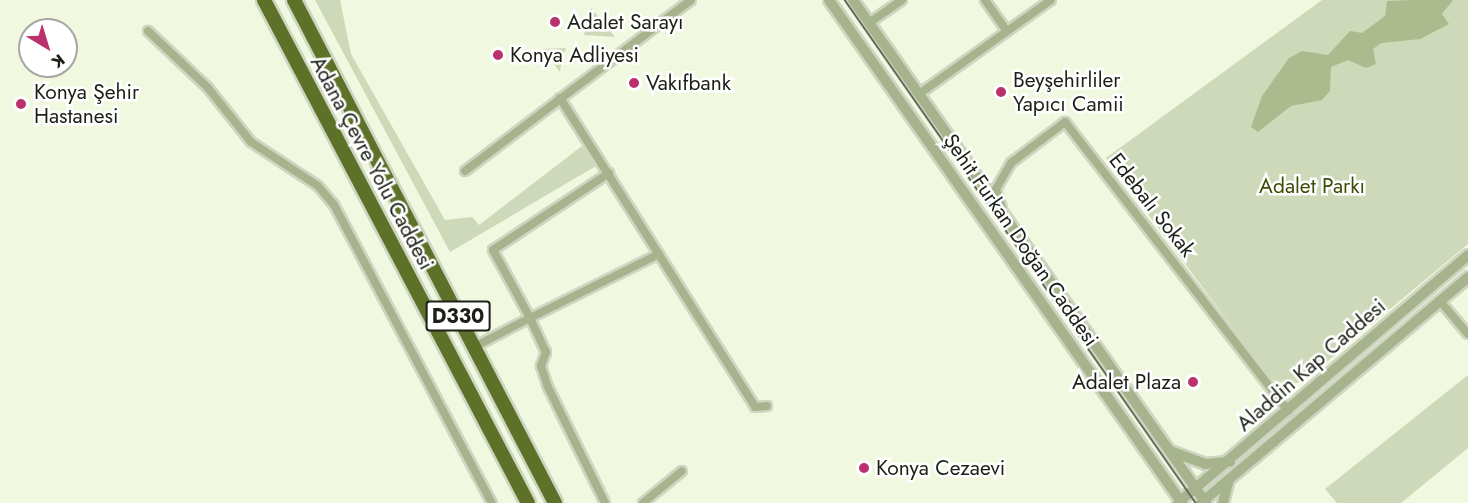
<!DOCTYPE html>
<meta charset="utf-8">
<style>
body{margin:0}
#map{position:relative;width:1468px;height:503px;overflow:hidden;background:#f0f8e0;font-family:Jost,sans-serif}
div>[style]{position:absolute}
.green>*{inset:0;background:#ced9b9}
.water>*{inset:0;background:#acba8e}
.roads{filter:drop-shadow(2px 0 #ced5c0) drop-shadow(-2px 0 #ced5c0) drop-shadow(0 2px #ced5c0) drop-shadow(0 -2px #ced5c0)}
.minor>*{height:8px;margin:-4px;padding:0 4px;transform-origin:4px;border-radius:4px;background:#a7b38d}
.tertiary>*{height:10px;margin:-5px;padding:0 5px;transform-origin:5px;border-radius:5px;background:#a7b38d}
.trunk>*{height:14px;margin:-7px;padding:0 7px;transform-origin:7px;border-radius:7px;background:#5e7128}
.tram>*{height:1.5px;margin:-0.75px;padding:0 0.75px;transform-origin:0.75px;border-radius:0.75px;background:#666b5d}
.dots>*{width:16px;height:16px;translate:-50% -50%;box-sizing:border-box;border:3px solid #fff;border-radius:50%}
span{translate:-50% -50%;white-space:nowrap;text-align:center;line-height:1.15;-webkit-text-stroke:5px #fff;paint-order:stroke}
.shield-label span{padding:2px 4px;background:#fff;border:2px solid;border-radius:4px;-webkit-text-stroke-width:0}
.shield-label{font-size:20px;color:#1d2018;font-weight:700}
.poi-label{font-size:21px;color:#1d2018}
.left{translate:0 -50%;text-align:left}
.right{translate:-100% -50%;text-align:right}
.street-label{font-size:21px;color:#1d2018}
.park-label{font-size:21px;color:#3d4c05}
.north{position:absolute;left:18px;top:18px;width:60px;height:60px;box-sizing:border-box;background:#fff;border:2px solid #a5a6a3;border-radius:50%;rotate:142deg;font-size:16px;font-weight:700;line-height:24px;text-align:center;color:#1d2018}
.north::after{content:'';display:block;margin:auto;width:21px;height:27px;background:#bb316d;clip-path:polygon(50% 0,100% 100%,50% 72%,0 100%)}
</style>
<div id="map">
<div class="green">
<div style="clip-path:polygon(315px 0,340px 0,351px 54px,445px 220px,472px 217px,479px 225px,582px 146px,596px 166px,450px 252px)"></div>
<div style="clip-path:polygon(1322px 0,1468px 0,1468px 244px,1304px 381px,1288px 385px,1271px 379px,1106px 158px)"></div>
<div style="clip-path:polygon(591px 8px,615px 37px,584px 35px)"></div>
<div style="clip-path:polygon(566px 48px,562px 59px,560px 72px,542px 49px)"></div>
<div style="clip-path:polygon(1468px 375px,1468px 448px,1401px 503px,1337px 503px,1325px 489px)"></div>
</div>
<div class="water">
<div style="clip-path:polygon(1412px 0,1453px 0,1442px 14px,1449px 24px,1420px 39px,1381px 43px,1373px 49px,1376px 64px,1366px 68px,1348px 60px,1331px 67px,1330px 91px,1322px 100px,1291px 106px,1258px 132px,1251px 127px,1262px 96px,1289px 58px,1302px 51px,1328px 55px,1350px 31px,1362px 33px,1385px 16px,1387px 1px)"></div>
</div>
<div class="roads">
<div class="minor">
<div style="left:985px;top:0;width:38px;rotate:55deg"></div>
<div style="left:869px;top:23px;width:40px;rotate:-34.9deg"></div>
<div style="left:148px;top:31px;width:83px;rotate:43.5deg"></div>
<div style="left:208px;top:88px;width:69px;rotate:51.5deg"></div>
<div style="left:251px;top:142px;width:80px;rotate:33.3deg"></div>
<div style="left:318px;top:186px;width:25px;rotate:50deg"></div>
<div style="left:334px;top:205px;width:337px;rotate:62.1deg"></div>
<div style="left:919px;top:94px;width:162px;rotate:-35.5deg"></div>
<div style="left:560px;top:98px;width:365px;rotate:57.7deg"></div>
<div style="left:755px;top:407px;width:12px;rotate:-5deg"></div>
<div style="left:465px;top:171px;width:283px;rotate:-37.1deg"></div>
<div style="left:609px;top:173px;width:139px;rotate:146.4deg"></div>
<div style="left:493px;top:250px;width:77px;rotate:61.4deg"></div>
<div style="left:530px;top:318px;width:144px;rotate:-26.4deg"></div>
<div style="left:1002px;top:208px;width:20px;rotate:-108deg"></div>
<div style="left:996px;top:189px;width:30px;rotate:-60deg"></div>
<div style="left:1011px;top:163px;width:68px;rotate:-37.2deg"></div>
<div style="left:1065px;top:122px;width:365px;rotate:52.3deg"></div>
<div style="left:1440px;top:301px;width:43px;rotate:49.7deg"></div>
<div style="left:474px;top:347px;width:63px;rotate:-27.4deg"></div>
<div style="left:530px;top:318px;width:38px;rotate:65deg"></div>
<div style="left:546px;top:352px;width:15px;rotate:110deg"></div>
<div style="left:541px;top:366px;width:20px;rotate:72deg"></div>
<div style="left:547px;top:385px;width:131px;rotate:63.8deg"></div>
<div style="left:643px;top:503px;width:50px;rotate:-39.4deg"></div>
</div>
<div class="tertiary">
<div style="left:829px;top:0;width:615px;rotate:54.94deg"></div>
<div style="left:853px;top:0;width:615px;rotate:54.94deg"></div>
<div style="left:1170px;top:451px;width:37px;rotate:20deg"></div>
<div style="left:1205px;top:464px;width:25px;rotate:-5deg"></div>
<div style="left:1178px;top:503px;width:382px;rotate:-40.5deg"></div>
<div style="left:1201px;top:503px;width:350px;rotate:-40.2deg"></div>
<div style="left:1223px;top:503px;width:21px;rotate:-76deg"></div>
</div>
<div class="trunk">
<div style="left:264px;top:0;width:568px;rotate:62.31deg"></div>
<div style="left:294px;top:0;width:567px;rotate:62.58deg"></div>
</div>
</div>
<div class="tram">
<div style="left:845px;top:0;width:613px;rotate:55.09deg"></div>
</div>
<div class="dots">
<div style="left:555px;top:22px;background:#bb316d"></div>
<div style="left:498px;top:55px;background:#bb316d"></div>
<div style="left:634px;top:83px;background:#bb316d"></div>
<div style="left:1001px;top:92px;background:#bb316d"></div>
<div style="left:21px;top:104px;background:#bb316d"></div>
<div style="left:1193px;top:382px;background:#bb316d"></div>
<div style="left:864px;top:468px;background:#bb316d"></div>
</div>
<div class="shield-label">
<span style="left:458px;top:316px">D330</span>
</div>
<div class="poi-label">
<span class="left" style="left:567px;top:22px">Adalet Sarayı</span>
<span class="left" style="left:510px;top:55px">Konya Adliyesi</span>
<span class="left" style="left:1013px;top:92px">Beyşehirliler<br>Yapıcı Camii</span>
<span class="left" style="left:646px;top:83px">Vakıfbank</span>
<span class="left" style="left:34px;top:104px">Konya Şehir<br>Hastanesi</span>
<span class="right" style="left:1181px;top:382px">Adalet Plaza</span>
<span class="left" style="left:876px;top:468px">Konya Cezaevi</span>
</div>
<div class="street-label">
<span style="left:372px;top:163px;rotate:62deg">Adana Çevre Yolu Caddesi</span>
<span style="left:1152px;top:205px;rotate:52deg">Edebalı Sokak</span>
<span style="left:1021px;top:240px;rotate:55deg">Şehit Furkan Doğan Caddesi</span>
<span style="left:1311px;top:365px;rotate:-41deg">Aladdin Kap Caddesi</span>
</div>
<div class="park-label">
<span style="left:1312px;top:186px">Adalet Parkı</span>
</div>
<div class="north">K</div>
</div>
